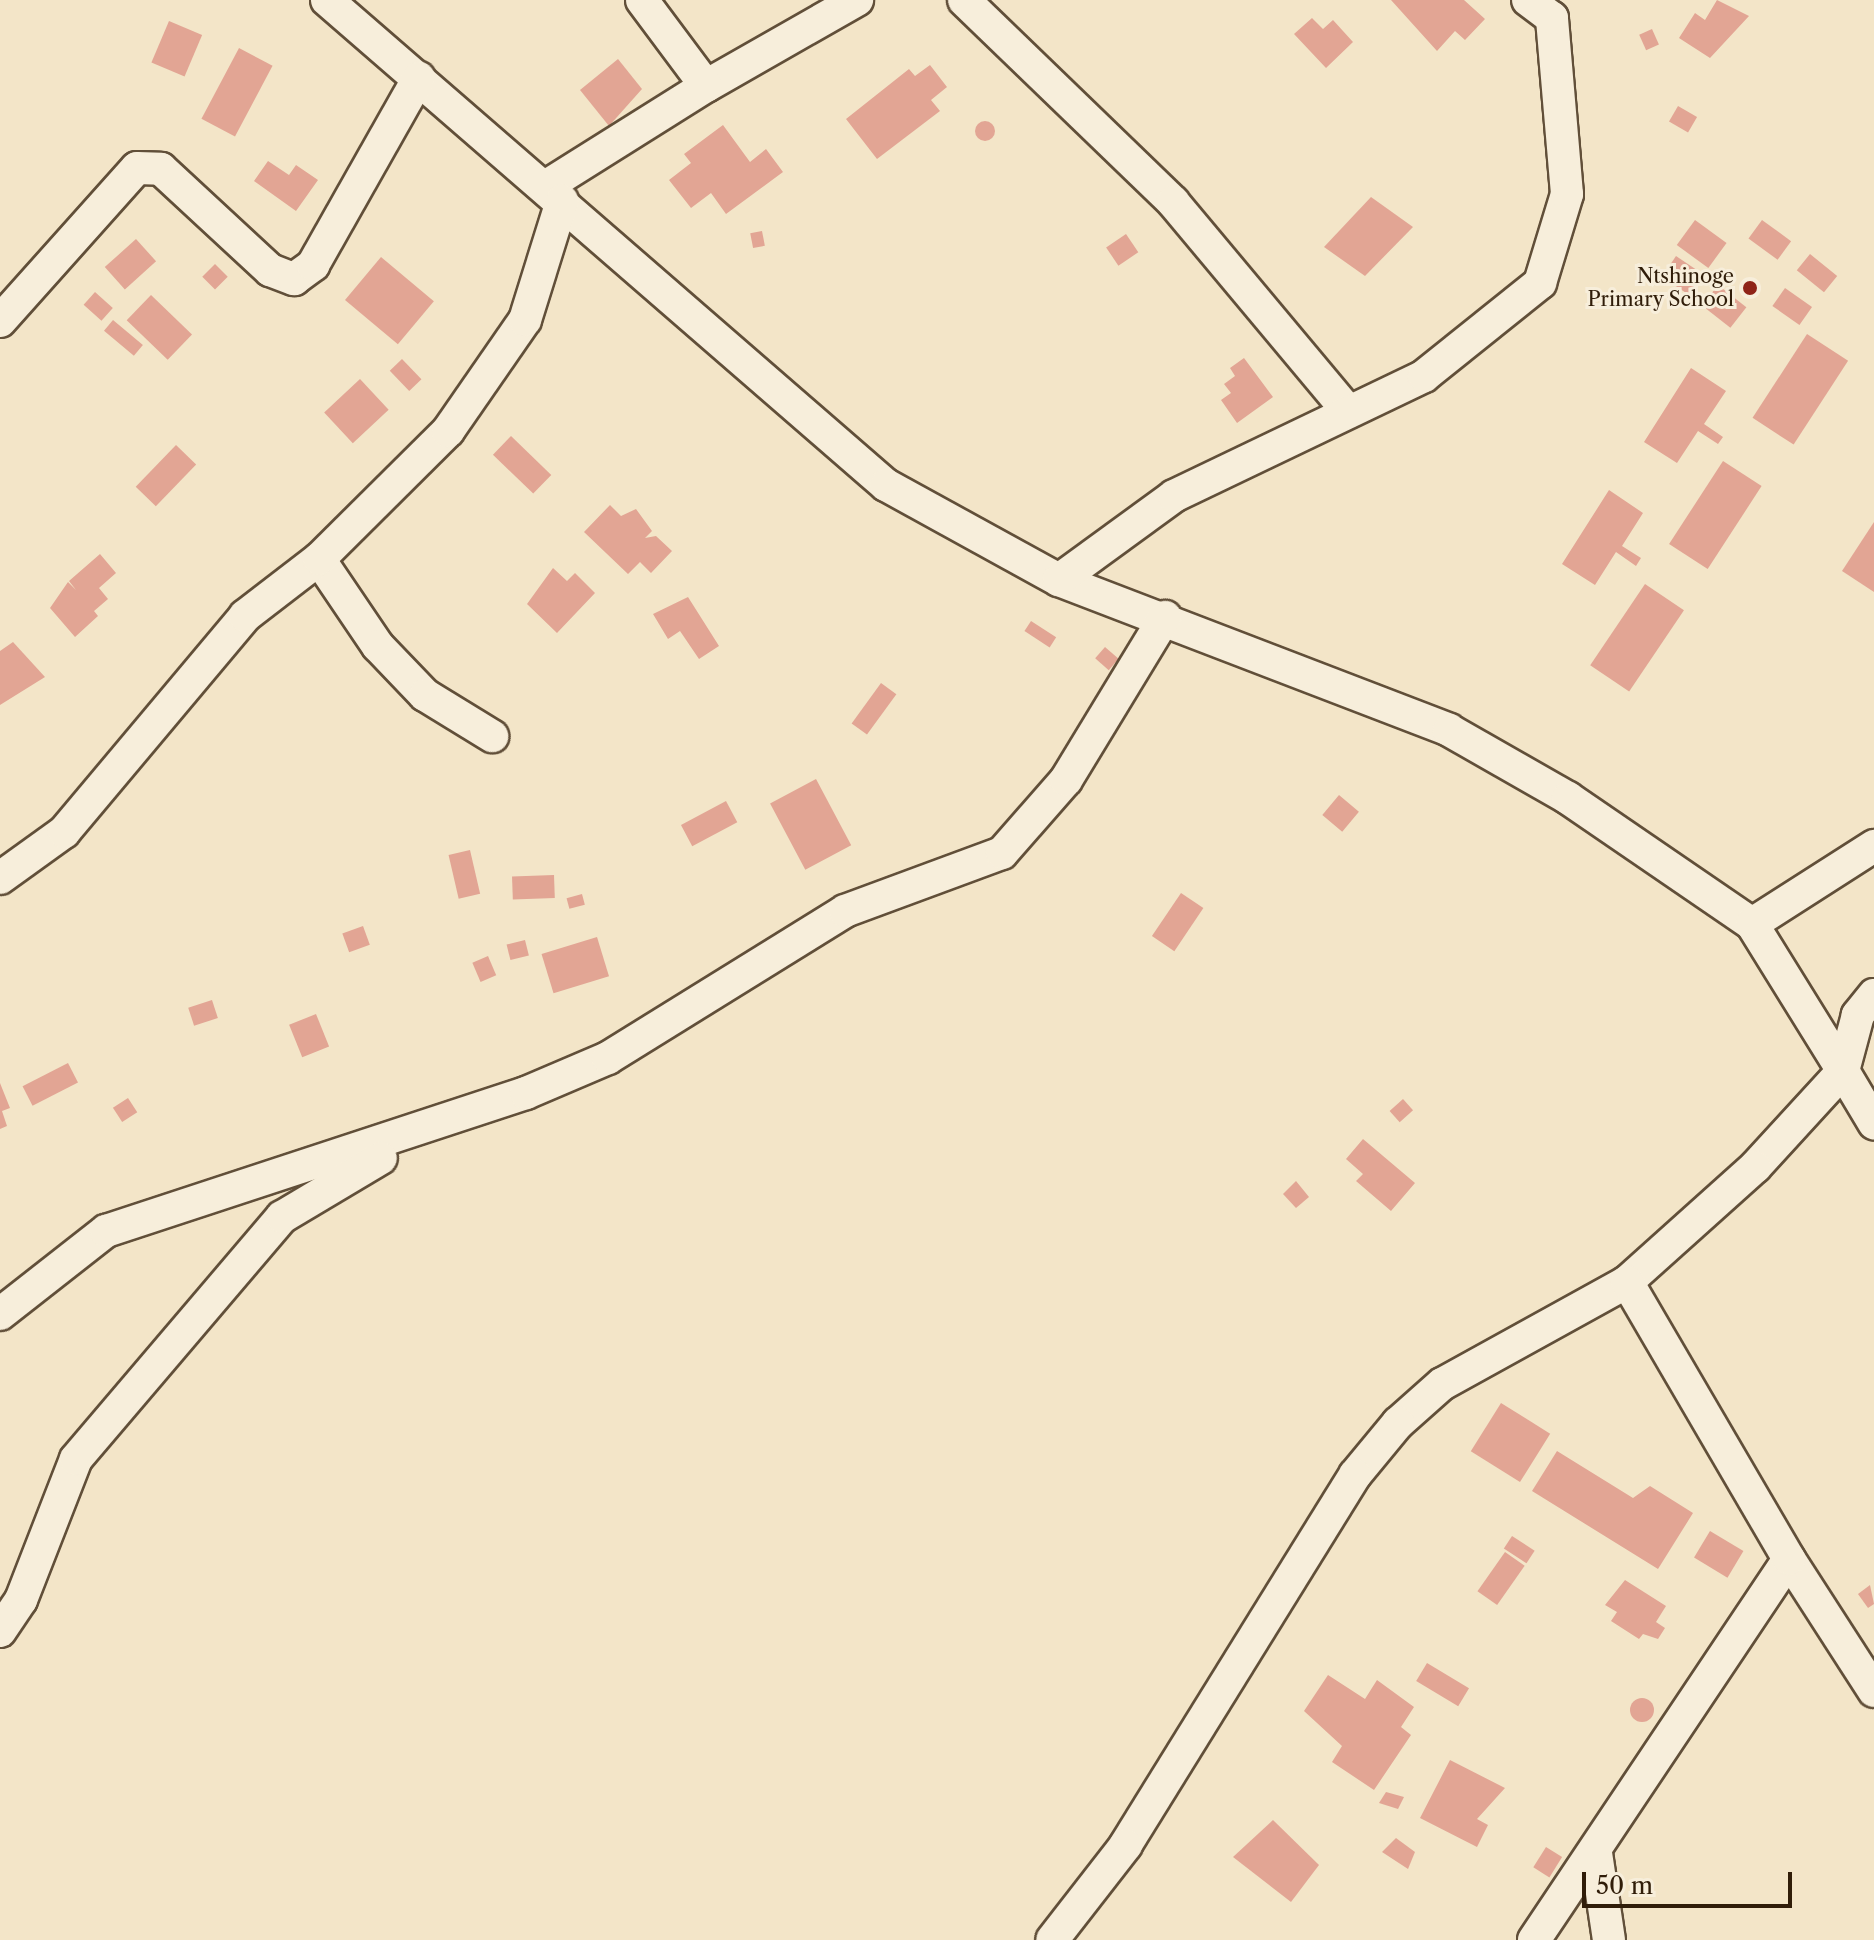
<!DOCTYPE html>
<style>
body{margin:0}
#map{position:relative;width:1874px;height:1940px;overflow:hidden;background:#f3e5c8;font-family:"Libre Caslon Text",serif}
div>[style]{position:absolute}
.building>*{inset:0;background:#e2a594;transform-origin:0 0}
.round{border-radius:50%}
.roads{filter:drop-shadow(2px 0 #614f39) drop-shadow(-2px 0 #614f39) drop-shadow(0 2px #614f39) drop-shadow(0 -2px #614f39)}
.minor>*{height:32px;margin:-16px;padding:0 16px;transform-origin:16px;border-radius:16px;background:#f7eedb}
.dots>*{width:22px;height:22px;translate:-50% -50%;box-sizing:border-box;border:4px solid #f7eedb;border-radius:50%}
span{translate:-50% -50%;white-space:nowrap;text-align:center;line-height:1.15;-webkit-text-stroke:6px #f7eedb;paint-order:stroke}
.poi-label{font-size:20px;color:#301d09}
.right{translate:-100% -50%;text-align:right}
.scale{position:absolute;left:1582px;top:1872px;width:210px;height:36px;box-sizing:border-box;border:4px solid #301d09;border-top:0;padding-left:10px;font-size:24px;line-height:28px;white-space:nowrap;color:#301d09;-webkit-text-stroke:6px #f7eedb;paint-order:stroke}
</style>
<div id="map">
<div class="building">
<div style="clip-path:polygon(1391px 0,1464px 0,1485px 19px,1465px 40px,1455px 31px,1437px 51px)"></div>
<div style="clip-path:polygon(1717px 0,1749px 16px,1710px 58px,1679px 38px,1695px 13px,1705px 20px)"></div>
<div style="clip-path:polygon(1312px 18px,1323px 29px,1333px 20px,1353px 42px,1326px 68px,1294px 34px)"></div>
<div style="left:169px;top:21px;width:36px;height:45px;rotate:23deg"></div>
<div style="left:1652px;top:29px;width:17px;height:14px;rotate:66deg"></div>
<div style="left:239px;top:48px;width:38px;height:80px;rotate:28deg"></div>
<div style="clip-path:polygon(618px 59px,642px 89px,609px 126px,580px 90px)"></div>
<div style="clip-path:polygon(930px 65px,947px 87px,931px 100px,940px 111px,877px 159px,846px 119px,909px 69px,915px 76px)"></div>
<div style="left:1678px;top:106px;width:22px;height:18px;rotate:30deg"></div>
<div class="round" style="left:975px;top:121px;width:20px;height:20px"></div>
<div style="clip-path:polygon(723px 125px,750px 162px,766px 149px,783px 172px,726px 214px,711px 193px,691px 208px,669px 180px,691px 163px,684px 154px)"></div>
<div style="clip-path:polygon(268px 161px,289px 175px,296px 165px,318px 180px,296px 211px,254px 181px)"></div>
<div style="clip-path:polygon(1371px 197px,1413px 227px,1365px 276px,1324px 247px)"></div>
<div style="left:1695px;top:220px;width:39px;height:31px;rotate:36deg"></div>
<div style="left:1762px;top:220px;width:36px;height:23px;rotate:36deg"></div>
<div style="left:762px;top:231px;width:15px;height:12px;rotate:79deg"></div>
<div style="left:1126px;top:234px;width:22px;height:24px;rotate:56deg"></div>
<div style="left:136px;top:239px;width:30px;height:42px;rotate:48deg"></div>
<div style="left:1810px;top:254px;width:35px;height:21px;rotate:39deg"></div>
<div style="left:1676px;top:256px;width:34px;height:25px;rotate:34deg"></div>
<div style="left:381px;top:257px;width:69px;height:56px;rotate:40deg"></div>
<div style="left:215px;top:264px;width:18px;height:18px;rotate:45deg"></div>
<div style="left:1718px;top:285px;width:36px;height:26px;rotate:38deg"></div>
<div style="left:1785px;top:288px;width:33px;height:22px;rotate:35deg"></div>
<div style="left:95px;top:292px;width:24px;height:17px;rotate:42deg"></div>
<div style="left:151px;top:295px;width:57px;height:35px;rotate:44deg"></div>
<div style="left:113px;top:320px;width:39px;height:14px;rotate:40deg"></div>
<div style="left:1807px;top:334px;width:49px;height:100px;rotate:33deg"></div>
<div style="clip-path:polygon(1244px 358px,1273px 397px,1237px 423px,1221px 400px,1231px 393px,1224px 384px,1235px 376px,1230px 368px)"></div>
<div style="left:402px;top:359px;width:28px;height:17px;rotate:46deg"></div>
<div style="clip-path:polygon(1691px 368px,1726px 391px,1704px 424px,1723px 437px,1718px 444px,1698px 431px,1677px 463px,1644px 442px)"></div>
<div style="left:360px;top:379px;width:42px;height:49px;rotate:47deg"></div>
<div style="left:511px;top:436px;width:56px;height:26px;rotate:44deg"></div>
<div style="left:176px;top:445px;width:28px;height:58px;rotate:44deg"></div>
<div style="left:1723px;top:461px;width:46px;height:99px;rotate:33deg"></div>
<div style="clip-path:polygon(1609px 490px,1643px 513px,1622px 546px,1641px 558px,1636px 566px,1616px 552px,1595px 585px,1562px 564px)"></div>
<div style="clip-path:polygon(610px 505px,621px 516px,636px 509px,652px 531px,645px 538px,656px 536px,672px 551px,651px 573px,640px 562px,628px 574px,584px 532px)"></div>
<div style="clip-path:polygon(1874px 522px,1874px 592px,1842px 571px)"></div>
<div style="clip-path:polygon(100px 554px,116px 573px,99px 588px,108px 599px,94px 611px,98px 616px,75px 637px,50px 608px,68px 582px,76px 590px,69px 581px)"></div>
<div style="clip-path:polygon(553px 568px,567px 581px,575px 573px,595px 593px,557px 633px,527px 604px)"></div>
<div style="left:1645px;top:584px;width:47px;height:98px;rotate:34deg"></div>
<div style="clip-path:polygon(688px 597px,719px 646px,699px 659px,680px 631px,668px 639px,653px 614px)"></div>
<div style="left:1031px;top:621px;width:30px;height:12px;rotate:33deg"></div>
<div style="clip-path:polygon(13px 642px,45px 677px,0 705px,0 651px)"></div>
<div style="left:1105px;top:647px;width:18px;height:15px;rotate:41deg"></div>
<div style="left:881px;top:683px;width:19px;height:50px;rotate:36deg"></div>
<div style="left:816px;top:779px;width:75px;height:52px;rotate:62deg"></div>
<div style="left:1339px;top:795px;width:26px;height:26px;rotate:40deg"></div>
<div style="left:726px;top:801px;width:24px;height:51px;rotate:62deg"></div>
<div style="left:470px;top:850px;width:45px;height:22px;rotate:77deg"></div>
<div style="left:554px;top:875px;width:23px;height:42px;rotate:88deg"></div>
<div style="left:1181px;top:893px;width:27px;height:52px;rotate:34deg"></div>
<div style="left:582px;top:894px;width:11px;height:16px;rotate:75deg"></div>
<div style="left:363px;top:926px;width:20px;height:22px;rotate:70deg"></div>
<div style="left:597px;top:937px;width:41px;height:58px;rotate:73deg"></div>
<div style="left:525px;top:940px;width:16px;height:19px;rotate:76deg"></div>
<div style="left:488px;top:956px;width:21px;height:17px;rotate:67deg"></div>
<div style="left:212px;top:1000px;width:19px;height:25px;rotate:72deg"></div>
<div style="left:316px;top:1014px;width:35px;height:29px;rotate:68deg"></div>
<div style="left:68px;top:1063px;width:22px;height:51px;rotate:63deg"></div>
<div style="clip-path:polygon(0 1083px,10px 1108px,2px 1111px,7px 1126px,0 1129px)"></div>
<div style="left:128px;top:1098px;width:17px;height:18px;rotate:57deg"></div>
<div style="left:1403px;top:1099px;width:15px;height:18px;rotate:48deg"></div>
<div style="clip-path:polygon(1363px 1139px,1415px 1183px,1391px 1211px,1356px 1181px,1363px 1174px,1346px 1159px)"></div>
<div style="clip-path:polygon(1296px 1181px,1309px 1197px,1296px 1208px,1283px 1194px)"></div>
<div style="left:1501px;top:1403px;width:58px;height:57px;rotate:32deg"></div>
<div style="clip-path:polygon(1557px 1451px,1633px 1498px,1650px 1486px,1693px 1513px,1658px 1569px,1532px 1491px)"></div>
<div style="left:1710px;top:1531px;width:39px;height:31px;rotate:31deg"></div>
<div style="left:1512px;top:1536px;width:27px;height:15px;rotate:33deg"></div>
<div style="left:1505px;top:1552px;width:24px;height:48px;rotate:35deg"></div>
<div style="clip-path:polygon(1625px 1580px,1666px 1606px,1656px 1622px,1665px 1628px,1658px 1639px,1643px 1634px,1639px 1639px,1611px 1621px,1617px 1612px,1605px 1605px)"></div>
<div style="clip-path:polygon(1870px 1585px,1874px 1604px,1868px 1608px,1858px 1594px)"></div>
<div style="left:1427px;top:1663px;width:49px;height:21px;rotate:31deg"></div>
<div style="clip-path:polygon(1328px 1675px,1365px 1699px,1377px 1680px,1414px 1707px,1401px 1727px,1411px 1735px,1374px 1790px,1332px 1762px,1342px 1746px,1304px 1711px)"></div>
<div class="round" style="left:1630px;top:1698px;width:24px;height:24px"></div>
<div style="clip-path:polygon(1450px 1760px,1505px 1788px,1477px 1819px,1488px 1825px,1477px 1847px,1420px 1818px)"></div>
<div style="clip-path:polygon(1386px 1792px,1404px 1797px,1398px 1809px,1379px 1803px)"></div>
<div style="clip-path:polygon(1273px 1820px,1319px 1865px,1291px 1902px,1233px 1857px)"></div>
<div style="clip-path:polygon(1396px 1838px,1415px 1852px,1408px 1869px,1382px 1852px)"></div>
<div style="left:1546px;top:1847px;width:19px;height:24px;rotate:32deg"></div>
</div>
<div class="roads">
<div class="minor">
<div style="left:327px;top:0;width:740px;rotate:40.95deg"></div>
<div style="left:886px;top:485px;width:197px;rotate:28.8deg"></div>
<div style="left:1059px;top:580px;width:418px;rotate:21deg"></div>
<div style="left:1449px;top:730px;width:137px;rotate:29.7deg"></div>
<div style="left:1568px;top:798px;width:223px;rotate:34.4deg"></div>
<div style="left:1752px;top:924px;width:173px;rotate:58.2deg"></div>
<div style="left:1843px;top:1071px;width:130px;rotate:132.5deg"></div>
<div style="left:1755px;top:1167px;width:172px;rotate:138.1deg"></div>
<div style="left:1627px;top:1282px;width:211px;rotate:151.1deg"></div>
<div style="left:1442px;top:1384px;width:59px;rotate:138.4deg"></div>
<div style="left:1398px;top:1423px;width:67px;rotate:129.6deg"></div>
<div style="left:1355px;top:1475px;width:435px;rotate:121.8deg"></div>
<div style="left:1126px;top:1845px;width:120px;rotate:127.9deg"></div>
<div style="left:964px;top:0;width:291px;rotate:44deg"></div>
<div style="left:1173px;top:202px;width:273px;rotate:50.1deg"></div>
<div style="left:706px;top:86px;width:174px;rotate:-29.7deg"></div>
<div style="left:545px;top:187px;width:190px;rotate:-32.1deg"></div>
<div style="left:706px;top:86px;width:107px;rotate:-126.7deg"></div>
<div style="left:0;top:321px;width:205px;rotate:-48.2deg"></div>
<div style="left:137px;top:168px;width:24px;rotate:2deg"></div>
<div style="left:161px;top:169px;width:149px;rotate:42.8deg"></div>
<div style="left:270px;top:270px;width:26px;rotate:21deg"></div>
<div style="left:294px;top:279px;width:24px;rotate:-36deg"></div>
<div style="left:313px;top:265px;width:215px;rotate:-60.5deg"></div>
<div style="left:319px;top:559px;width:105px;rotate:55.9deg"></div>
<div style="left:378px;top:646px;width:68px;rotate:46.2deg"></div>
<div style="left:425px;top:695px;width:79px;rotate:31.5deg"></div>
<div style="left:1059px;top:580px;width:142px;rotate:-36.1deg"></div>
<div style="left:1174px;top:496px;width:277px;rotate:-25.6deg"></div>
<div style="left:1424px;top:376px;width:149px;rotate:-38.7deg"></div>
<div style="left:1540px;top:283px;width:93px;rotate:-73.1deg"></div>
<div style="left:1567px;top:194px;width:177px;rotate:-94.9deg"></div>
<div style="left:1552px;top:18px;width:30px;rotate:-143deg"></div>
<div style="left:0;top:878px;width:79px;rotate:-35.7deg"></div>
<div style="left:64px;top:832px;width:282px;rotate:-50deg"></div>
<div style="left:245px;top:616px;width:93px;rotate:-37.6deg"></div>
<div style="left:319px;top:559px;width:182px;rotate:-44.8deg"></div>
<div style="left:448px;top:431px;width:135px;rotate:-55.3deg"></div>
<div style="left:525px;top:320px;width:125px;rotate:-72.7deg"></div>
<div style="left:1752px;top:924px;width:145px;rotate:-32.6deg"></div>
<div style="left:1874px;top:995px;width:26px;rotate:129deg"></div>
<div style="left:1858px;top:1015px;width:58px;rotate:105deg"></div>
<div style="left:1843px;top:1071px;width:61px;rotate:59.2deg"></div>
<div style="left:0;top:1314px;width:135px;rotate:-38.1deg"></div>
<div style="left:106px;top:1231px;width:442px;rotate:-18.2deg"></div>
<div style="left:526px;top:1093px;width:89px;rotate:-23.1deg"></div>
<div style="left:608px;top:1058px;width:279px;rotate:-31.8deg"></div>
<div style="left:845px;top:911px;width:167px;rotate:-20.3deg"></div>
<div style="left:1002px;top:853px;width:97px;rotate:-48.8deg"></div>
<div style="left:1066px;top:780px;width:191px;rotate:-58.7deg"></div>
<div style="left:1789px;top:1559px;width:157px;rotate:57.2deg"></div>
<div style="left:0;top:1631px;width:37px;rotate:-56deg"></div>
<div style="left:21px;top:1600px;width:151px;rotate:-68.7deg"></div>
<div style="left:76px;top:1459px;width:318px;rotate:-49.6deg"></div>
<div style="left:282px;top:1217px;width:115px;rotate:-30.8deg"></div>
<div style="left:1596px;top:1853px;width:88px;rotate:81.5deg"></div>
<div style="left:1534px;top:1940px;width:458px;rotate:-56.2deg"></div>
<div style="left:1789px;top:1559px;width:321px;rotate:-120.3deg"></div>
</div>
</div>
<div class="dots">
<div style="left:1750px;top:288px;background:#8f2418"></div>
</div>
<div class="poi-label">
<span class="right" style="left:1734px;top:288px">Ntshinoge<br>Primary School</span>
</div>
<div class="scale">50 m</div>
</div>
